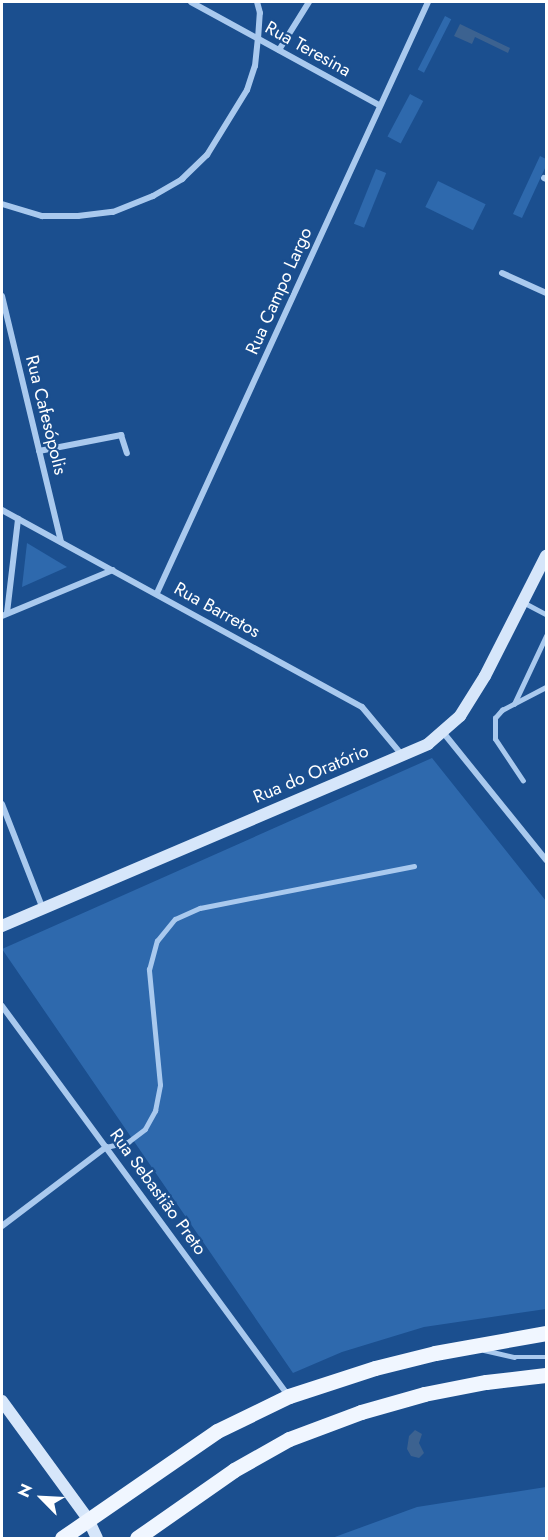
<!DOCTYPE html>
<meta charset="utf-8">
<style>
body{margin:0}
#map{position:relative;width:548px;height:1540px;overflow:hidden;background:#1b4f8f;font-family:Jost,sans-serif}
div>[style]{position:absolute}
.green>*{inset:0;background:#2e69ad;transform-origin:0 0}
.water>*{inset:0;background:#3c6290}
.lane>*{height:4.5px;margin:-2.25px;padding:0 2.25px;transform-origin:2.25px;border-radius:2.25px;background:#a9c9ee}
.street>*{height:6px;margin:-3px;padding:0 3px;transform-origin:3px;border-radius:3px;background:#a9c9ee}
.secondary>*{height:12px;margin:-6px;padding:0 6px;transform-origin:6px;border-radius:6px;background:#d6e6fa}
.primary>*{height:15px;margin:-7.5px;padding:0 7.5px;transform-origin:7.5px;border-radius:7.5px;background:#f0f6ff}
span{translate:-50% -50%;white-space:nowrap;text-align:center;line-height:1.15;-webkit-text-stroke:4.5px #1b4f8f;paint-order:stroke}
.street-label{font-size:18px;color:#fff}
.frame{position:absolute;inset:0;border:3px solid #fff;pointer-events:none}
.north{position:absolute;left:12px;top:1468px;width:60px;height:60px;-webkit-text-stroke:4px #1b4f8f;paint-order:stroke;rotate:294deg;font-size:16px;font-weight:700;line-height:24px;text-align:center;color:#fff}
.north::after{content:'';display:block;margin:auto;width:21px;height:27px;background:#fff;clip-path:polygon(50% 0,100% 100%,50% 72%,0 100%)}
</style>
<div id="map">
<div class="green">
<div style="left:445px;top:16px;width:7px;height:60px;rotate:27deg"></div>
<div style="left:410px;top:94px;width:15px;height:48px;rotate:28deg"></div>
<div style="clip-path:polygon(540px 156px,546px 159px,546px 166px,522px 218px,513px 214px)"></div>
<div style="left:376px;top:169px;width:11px;height:59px;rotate:22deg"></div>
<div style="left:438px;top:181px;width:53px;height:29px;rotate:26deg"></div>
<div style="clip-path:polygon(27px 543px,67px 567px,22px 587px)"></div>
<div style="clip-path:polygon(432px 758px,546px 901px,546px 1309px,424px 1327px,342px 1352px,293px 1373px,2px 949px)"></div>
<div style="clip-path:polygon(546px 1487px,546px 1538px,332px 1538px,417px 1507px)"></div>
</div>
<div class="water">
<div style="clip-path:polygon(460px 24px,510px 48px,508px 53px,475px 37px,472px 44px,454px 36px)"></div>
<div style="clip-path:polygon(415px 1430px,422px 1434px,419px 1443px,424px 1453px,419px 1458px,411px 1456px,407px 1449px,409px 1436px)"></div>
</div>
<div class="lane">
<div style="left:523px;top:602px;width:26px;rotate:28deg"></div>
<div style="left:514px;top:704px;width:75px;rotate:-64.8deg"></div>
<div style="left:523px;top:781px;width:50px;rotate:-123.7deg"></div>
<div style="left:495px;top:739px;width:21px;rotate:-90deg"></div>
<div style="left:495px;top:718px;width:11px;rotate:-49deg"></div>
<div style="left:502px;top:710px;width:50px;rotate:-27.6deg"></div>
<div style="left:106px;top:1147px;width:23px;rotate:-13deg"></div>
<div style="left:128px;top:1142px;width:21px;rotate:-37deg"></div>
<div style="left:145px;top:1129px;width:21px;rotate:-61deg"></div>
<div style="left:155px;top:1111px;width:26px;rotate:-79deg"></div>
<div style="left:160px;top:1085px;width:116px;rotate:-95.5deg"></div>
<div style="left:149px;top:970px;width:30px;rotate:-75deg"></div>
<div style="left:157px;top:941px;width:28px;rotate:-51deg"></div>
<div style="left:175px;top:919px;width:27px;rotate:-24deg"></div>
<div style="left:200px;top:908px;width:218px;rotate:-11.1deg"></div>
<div style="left:484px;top:1350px;width:31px;rotate:13deg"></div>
<div style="left:514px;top:1357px;width:32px"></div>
</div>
<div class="street">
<div style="left:191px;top:2px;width:214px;rotate:28.7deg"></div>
<div style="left:279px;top:50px;width:57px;rotate:-58deg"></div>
<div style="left:544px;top:178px;width:2px;rotate:27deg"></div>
<div style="left:2px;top:204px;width:42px;rotate:16.7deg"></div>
<div style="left:42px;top:216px;width:36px"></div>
<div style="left:78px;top:216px;width:35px;rotate:-7deg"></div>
<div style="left:113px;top:212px;width:43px;rotate:-21.8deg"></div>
<div style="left:153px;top:196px;width:34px;rotate:-30deg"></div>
<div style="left:182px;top:179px;width:35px;rotate:-44deg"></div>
<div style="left:207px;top:155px;width:76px;rotate:-58.4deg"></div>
<div style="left:247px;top:90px;width:25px;rotate:-72deg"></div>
<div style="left:255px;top:66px;width:27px;rotate:-84deg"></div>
<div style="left:258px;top:39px;width:26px;rotate:-86deg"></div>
<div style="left:260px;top:13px;width:11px;rotate:-105deg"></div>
<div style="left:502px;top:273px;width:48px;rotate:24.4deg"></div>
<div style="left:2px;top:296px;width:253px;rotate:76.5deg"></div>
<div style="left:39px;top:451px;width:84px;rotate:-11deg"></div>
<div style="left:121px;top:435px;width:19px;rotate:72deg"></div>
<div style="left:2px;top:510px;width:410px;rotate:28.7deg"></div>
<div style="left:362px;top:707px;width:62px;rotate:50.2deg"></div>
<div style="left:157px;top:593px;width:650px;rotate:-65.37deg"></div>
<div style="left:7px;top:613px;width:95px;rotate:-83.3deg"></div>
<div style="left:2px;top:616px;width:120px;rotate:-22.5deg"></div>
<div style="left:442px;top:731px;width:166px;rotate:51.1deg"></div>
<div style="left:2px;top:804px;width:113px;rotate:68.7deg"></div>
<div style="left:2px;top:1006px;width:484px;rotate:53.7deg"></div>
<div style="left:2px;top:1226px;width:131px;rotate:-37.2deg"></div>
</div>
<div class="secondary">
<div style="left:2px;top:926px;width:463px;rotate:-23.1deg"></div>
<div style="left:428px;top:744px;width:43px;rotate:-41.2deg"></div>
<div style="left:460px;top:716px;width:47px;rotate:-58deg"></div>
<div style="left:485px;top:676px;width:135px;rotate:-63.1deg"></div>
<div style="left:2px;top:1401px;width:146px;rotate:53.9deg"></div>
<div style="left:88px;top:1519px;width:21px;rotate:65deg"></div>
</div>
<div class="primary">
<div style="left:62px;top:1538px;width:188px;rotate:-34.6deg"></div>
<div style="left:217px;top:1431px;width:80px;rotate:-25.9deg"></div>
<div style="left:289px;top:1396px;width:90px;rotate:-18deg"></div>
<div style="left:375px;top:1368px;width:62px;rotate:-14deg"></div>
<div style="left:435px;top:1353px;width:113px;rotate:-10.2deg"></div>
<div style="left:137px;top:1538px;width:118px;rotate:-35deg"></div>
<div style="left:234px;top:1470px;width:63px;rotate:-29.4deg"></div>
<div style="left:289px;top:1439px;width:77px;rotate:-20.6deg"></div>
<div style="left:361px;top:1412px;width:66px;rotate:-15.9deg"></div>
<div style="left:424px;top:1394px;width:63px;rotate:-11deg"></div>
<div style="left:486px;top:1382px;width:60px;rotate:-6.7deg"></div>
</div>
<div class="street-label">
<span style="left:308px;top:49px;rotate:29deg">Rua Teresina</span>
<span style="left:279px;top:291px;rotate:-66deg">Rua Campo Largo</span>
<span style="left:46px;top:415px;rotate:76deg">Rua Cafesópolis</span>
<span style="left:217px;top:610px;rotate:29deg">Rua Barretos</span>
<span style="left:311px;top:774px;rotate:-23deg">Rua do Oratório</span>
<span style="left:158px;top:1192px;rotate:54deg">Rua Sebastião Preto</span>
</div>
<div class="frame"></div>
<div class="north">N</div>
</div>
